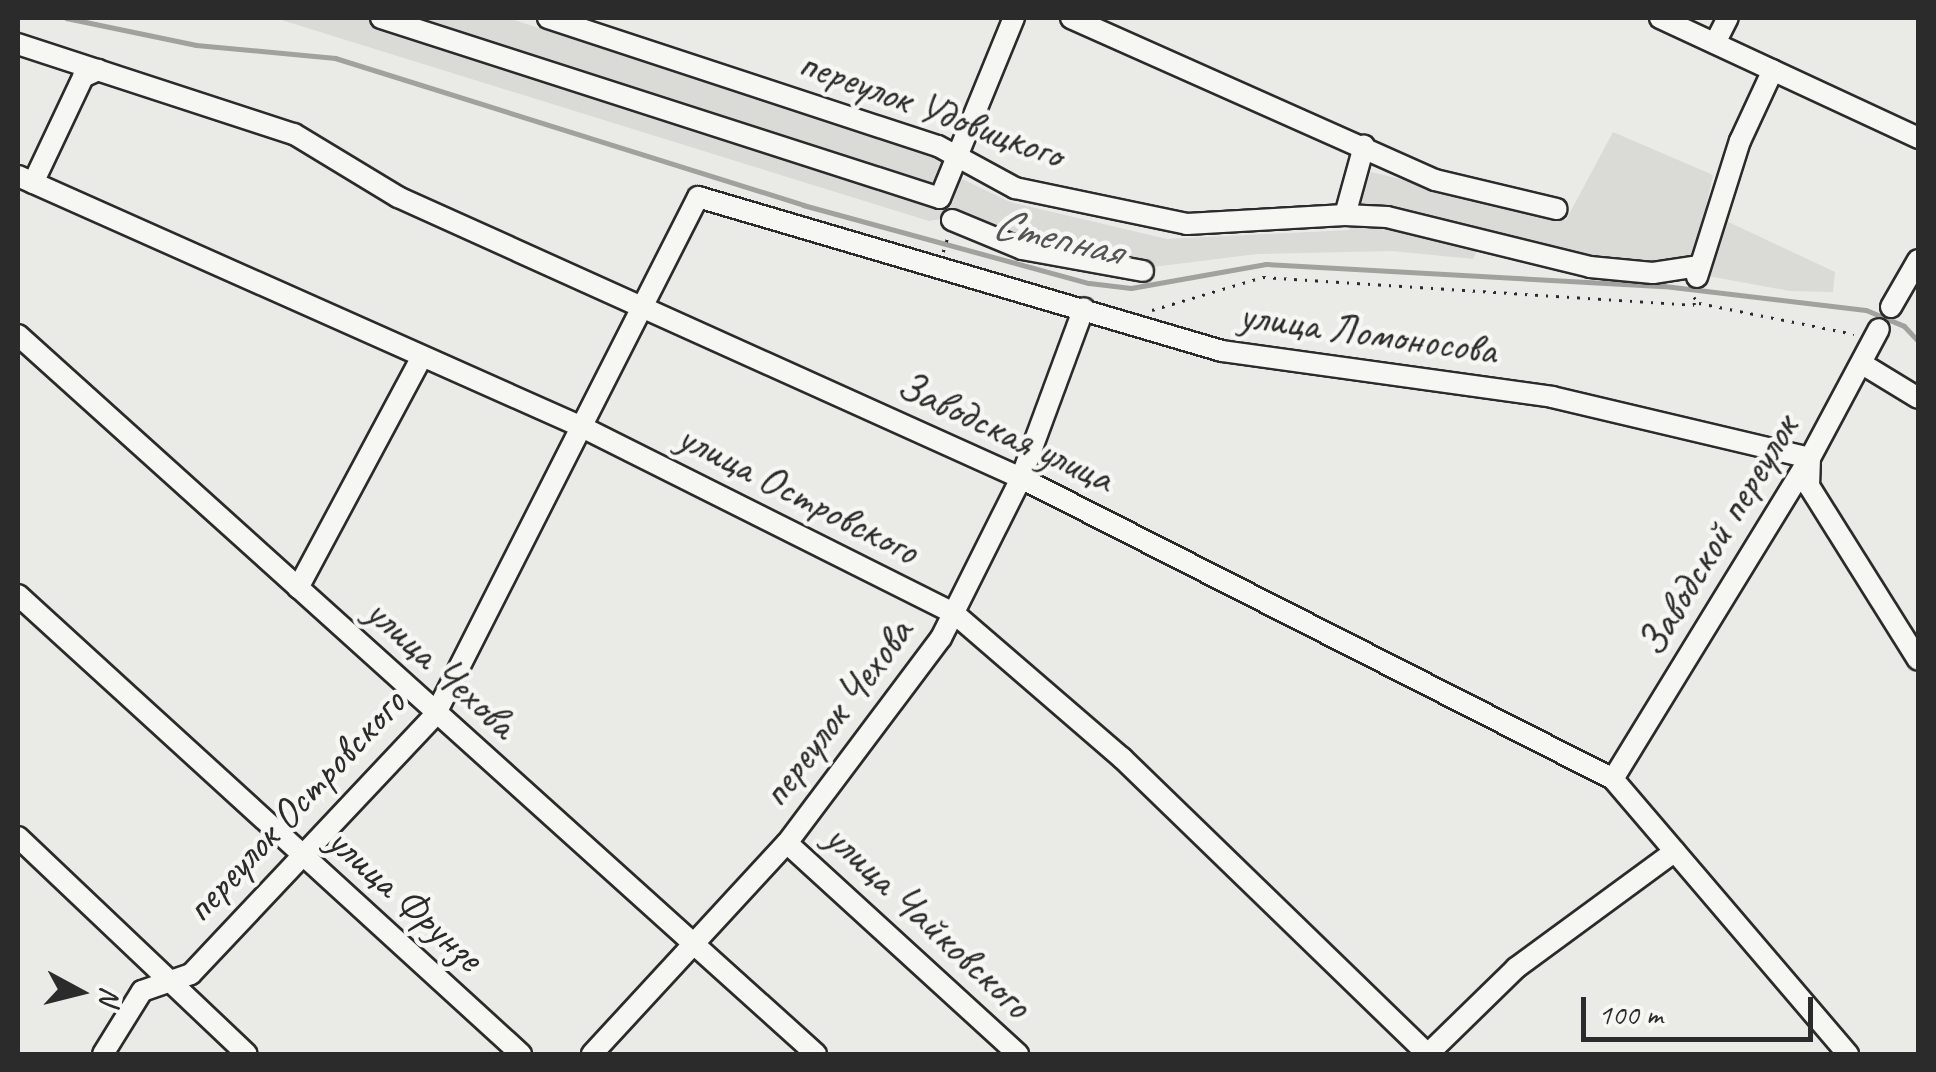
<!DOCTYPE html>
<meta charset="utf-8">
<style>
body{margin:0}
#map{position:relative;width:1936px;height:1072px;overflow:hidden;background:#eaeae6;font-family:Caveat,sans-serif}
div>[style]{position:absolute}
.built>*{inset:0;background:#dadad6}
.stream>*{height:5px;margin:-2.5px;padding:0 2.5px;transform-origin:2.5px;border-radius:2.5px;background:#a1a19e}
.path>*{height:2.5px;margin-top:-1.25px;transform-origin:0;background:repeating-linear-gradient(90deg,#2b2b2b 0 2.5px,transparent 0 10.5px)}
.roads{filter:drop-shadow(2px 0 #2b2b2b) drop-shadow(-2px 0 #2b2b2b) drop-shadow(0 2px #2b2b2b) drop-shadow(0 -2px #2b2b2b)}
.minor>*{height:20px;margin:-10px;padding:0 10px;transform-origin:10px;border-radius:10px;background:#f6f6f2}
span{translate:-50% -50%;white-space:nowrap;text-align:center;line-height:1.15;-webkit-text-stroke:9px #f6f6f2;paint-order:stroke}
.street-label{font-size:42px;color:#2b2b2b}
.water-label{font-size:45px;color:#545453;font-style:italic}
.frame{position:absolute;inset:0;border:20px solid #2b2b2b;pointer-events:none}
.north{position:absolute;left:30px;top:942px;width:100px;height:100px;-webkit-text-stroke:8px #f6f6f2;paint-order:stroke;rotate:97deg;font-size:28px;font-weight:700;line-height:40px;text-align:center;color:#2b2b2b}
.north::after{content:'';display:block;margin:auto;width:35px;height:45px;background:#2b2b2b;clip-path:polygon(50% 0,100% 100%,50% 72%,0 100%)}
.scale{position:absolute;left:1581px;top:997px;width:232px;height:45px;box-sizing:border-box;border:5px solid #2b2b2b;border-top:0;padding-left:12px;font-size:30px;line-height:35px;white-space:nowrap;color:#2b2b2b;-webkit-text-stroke:8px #f6f6f2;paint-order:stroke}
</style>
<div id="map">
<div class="built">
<div style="clip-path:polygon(275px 18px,508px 18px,940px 159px,962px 179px,1010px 202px,1167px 239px,1349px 230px,1371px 172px,1566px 220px,1613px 132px,1713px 175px,1705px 211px,1835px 272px,1833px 292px,1790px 291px,1485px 235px,1473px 259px,1392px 251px,1257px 254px,1153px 267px,1017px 240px,960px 216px,929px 221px)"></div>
</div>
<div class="stream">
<div style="left:66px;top:18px;width:133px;rotate:11.7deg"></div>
<div style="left:196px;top:45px;width:140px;rotate:5.3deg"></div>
<div style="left:335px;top:58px;width:491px;rotate:17.4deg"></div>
<div style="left:803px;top:205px;width:296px;rotate:15.3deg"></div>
<div style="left:1089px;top:283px;width:42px;rotate:6.8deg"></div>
<div style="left:1131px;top:288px;width:137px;rotate:-10.1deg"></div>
<div style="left:1266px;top:264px;width:399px;rotate:3.2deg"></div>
<div style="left:1664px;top:286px;width:203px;rotate:6.8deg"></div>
<div style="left:1866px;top:310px;width:41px;rotate:22.8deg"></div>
<div style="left:1904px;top:326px;width:21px;rotate:47deg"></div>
</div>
<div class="path">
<div style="left:943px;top:252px;width:17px;rotate:-73deg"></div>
<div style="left:1152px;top:310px;width:116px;rotate:-16.6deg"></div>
<div style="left:1263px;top:277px;width:432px;rotate:3.7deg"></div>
<div style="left:1694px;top:305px;width:8px;rotate:-90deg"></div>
<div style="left:1694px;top:297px;width:8px;rotate:50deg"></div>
<div style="left:1699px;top:303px;width:158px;rotate:11.3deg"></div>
</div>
<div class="roads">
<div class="minor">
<div style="left:381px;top:18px;width:587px;rotate:17.85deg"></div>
<div style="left:940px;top:198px;width:195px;rotate:-67.7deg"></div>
<div style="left:548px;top:18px;width:410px;rotate:18.2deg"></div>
<div style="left:938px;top:146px;width:88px;rotate:28.6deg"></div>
<div style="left:1015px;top:188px;width:176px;rotate:11.8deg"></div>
<div style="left:1187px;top:224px;width:158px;rotate:-3.3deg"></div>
<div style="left:1345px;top:215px;width:72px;rotate:-74.6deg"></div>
<div style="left:1071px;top:18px;width:398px;rotate:24deg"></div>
<div style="left:1435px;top:180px;width:125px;rotate:13.4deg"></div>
<div style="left:1660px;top:18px;width:285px;rotate:24.9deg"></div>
<div style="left:1715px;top:43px;width:28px;rotate:-63deg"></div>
<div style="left:18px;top:44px;width:290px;rotate:18.1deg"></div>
<div style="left:294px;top:134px;width:122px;rotate:31.2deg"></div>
<div style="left:398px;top:197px;width:683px;rotate:24.28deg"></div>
<div style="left:1021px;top:478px;width:664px;rotate:26.95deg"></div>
<div style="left:1613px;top:779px;width:362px;rotate:49.5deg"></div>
<div style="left:18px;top:176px;width:617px;rotate:23.99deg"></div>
<div style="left:582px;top:427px;width:417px;rotate:26.6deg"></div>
<div style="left:955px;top:614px;width:221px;rotate:40.8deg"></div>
<div style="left:1122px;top:758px;width:425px;rotate:44.1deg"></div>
<div style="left:33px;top:183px;width:117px;rotate:-64.7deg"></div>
<div style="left:83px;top:77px;width:17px;rotate:-25deg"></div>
<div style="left:1345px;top:215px;width:42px;rotate:2.7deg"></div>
<div style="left:1387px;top:217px;width:209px;rotate:13.8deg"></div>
<div style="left:1590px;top:267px;width:63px;rotate:5.4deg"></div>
<div style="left:1653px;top:273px;width:47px;rotate:-8.7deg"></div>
<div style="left:952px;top:220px;width:76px;rotate:22.5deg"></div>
<div style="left:1022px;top:249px;width:123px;rotate:10.3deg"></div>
<div style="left:1697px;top:277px;width:143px;rotate:-72.5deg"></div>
<div style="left:1740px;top:141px;width:78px;rotate:-65.1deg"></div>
<div style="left:1891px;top:307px;width:54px;rotate:-60.1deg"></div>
<div style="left:18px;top:335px;width:1074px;rotate:42.02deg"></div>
<div style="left:1864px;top:365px;width:63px;rotate:31.4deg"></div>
<div style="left:298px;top:588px;width:262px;rotate:-61.8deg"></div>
<div style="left:18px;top:595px;width:681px;rotate:42.38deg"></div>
<div style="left:1613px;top:779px;width:377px;rotate:-58.5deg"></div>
<div style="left:1810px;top:458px;width:146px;rotate:-61.9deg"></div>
<div style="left:18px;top:837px;width:315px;rotate:43.5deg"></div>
<div style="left:787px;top:843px;width:313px;rotate:42.4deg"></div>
<div style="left:103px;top:1054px;width:74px;rotate:-58.2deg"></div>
<div style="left:142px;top:991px;width:52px;rotate:-19.1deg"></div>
<div style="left:191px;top:974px;width:356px;rotate:-46.7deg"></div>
<div style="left:435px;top:715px;width:581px;rotate:-63.08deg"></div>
<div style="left:698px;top:197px;width:546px;rotate:16.38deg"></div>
<div style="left:1222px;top:351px;width:333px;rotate:7.9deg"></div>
<div style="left:1552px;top:397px;width:265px;rotate:13.3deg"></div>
<div style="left:1810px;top:458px;width:28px;rotate:92deg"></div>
<div style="left:1809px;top:486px;width:205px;rotate:57.9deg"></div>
<div style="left:592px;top:1054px;width:287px;rotate:-47.3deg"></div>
<div style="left:787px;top:843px;width:256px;rotate:-53.1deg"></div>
<div style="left:941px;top:638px;width:179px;rotate:-63.4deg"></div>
<div style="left:1021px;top:478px;width:181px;rotate:-69.7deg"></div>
<div style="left:1428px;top:1054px;width:123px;rotate:-44.3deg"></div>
<div style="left:1516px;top:968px;width:197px;rotate:-36.3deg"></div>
</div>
</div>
<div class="street-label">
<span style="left:931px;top:109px;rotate:20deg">переулок Удовицкого</span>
<span style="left:1368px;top:333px;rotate:8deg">улица Ломоносова</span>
<span style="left:1005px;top:432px;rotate:25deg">Заводская улица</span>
<span style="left:798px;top:494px;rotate:27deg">улица Островского</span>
<span style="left:1718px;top:536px;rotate:-59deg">Заводской переулок</span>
<span style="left:441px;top:668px;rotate:42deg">улица Чехова</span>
<span style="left:837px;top:713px;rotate:-53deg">переулок Чехова</span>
<span style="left:295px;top:806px;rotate:-47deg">переулок Островского</span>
<span style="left:405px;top:899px;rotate:42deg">улица Фрунзе</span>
<span style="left:928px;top:921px;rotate:43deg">улица Чайковского</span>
</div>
<div class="water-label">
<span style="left:1057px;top:237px;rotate:13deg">Степная</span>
</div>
<div class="frame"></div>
<div class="north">N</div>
<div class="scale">100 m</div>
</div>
